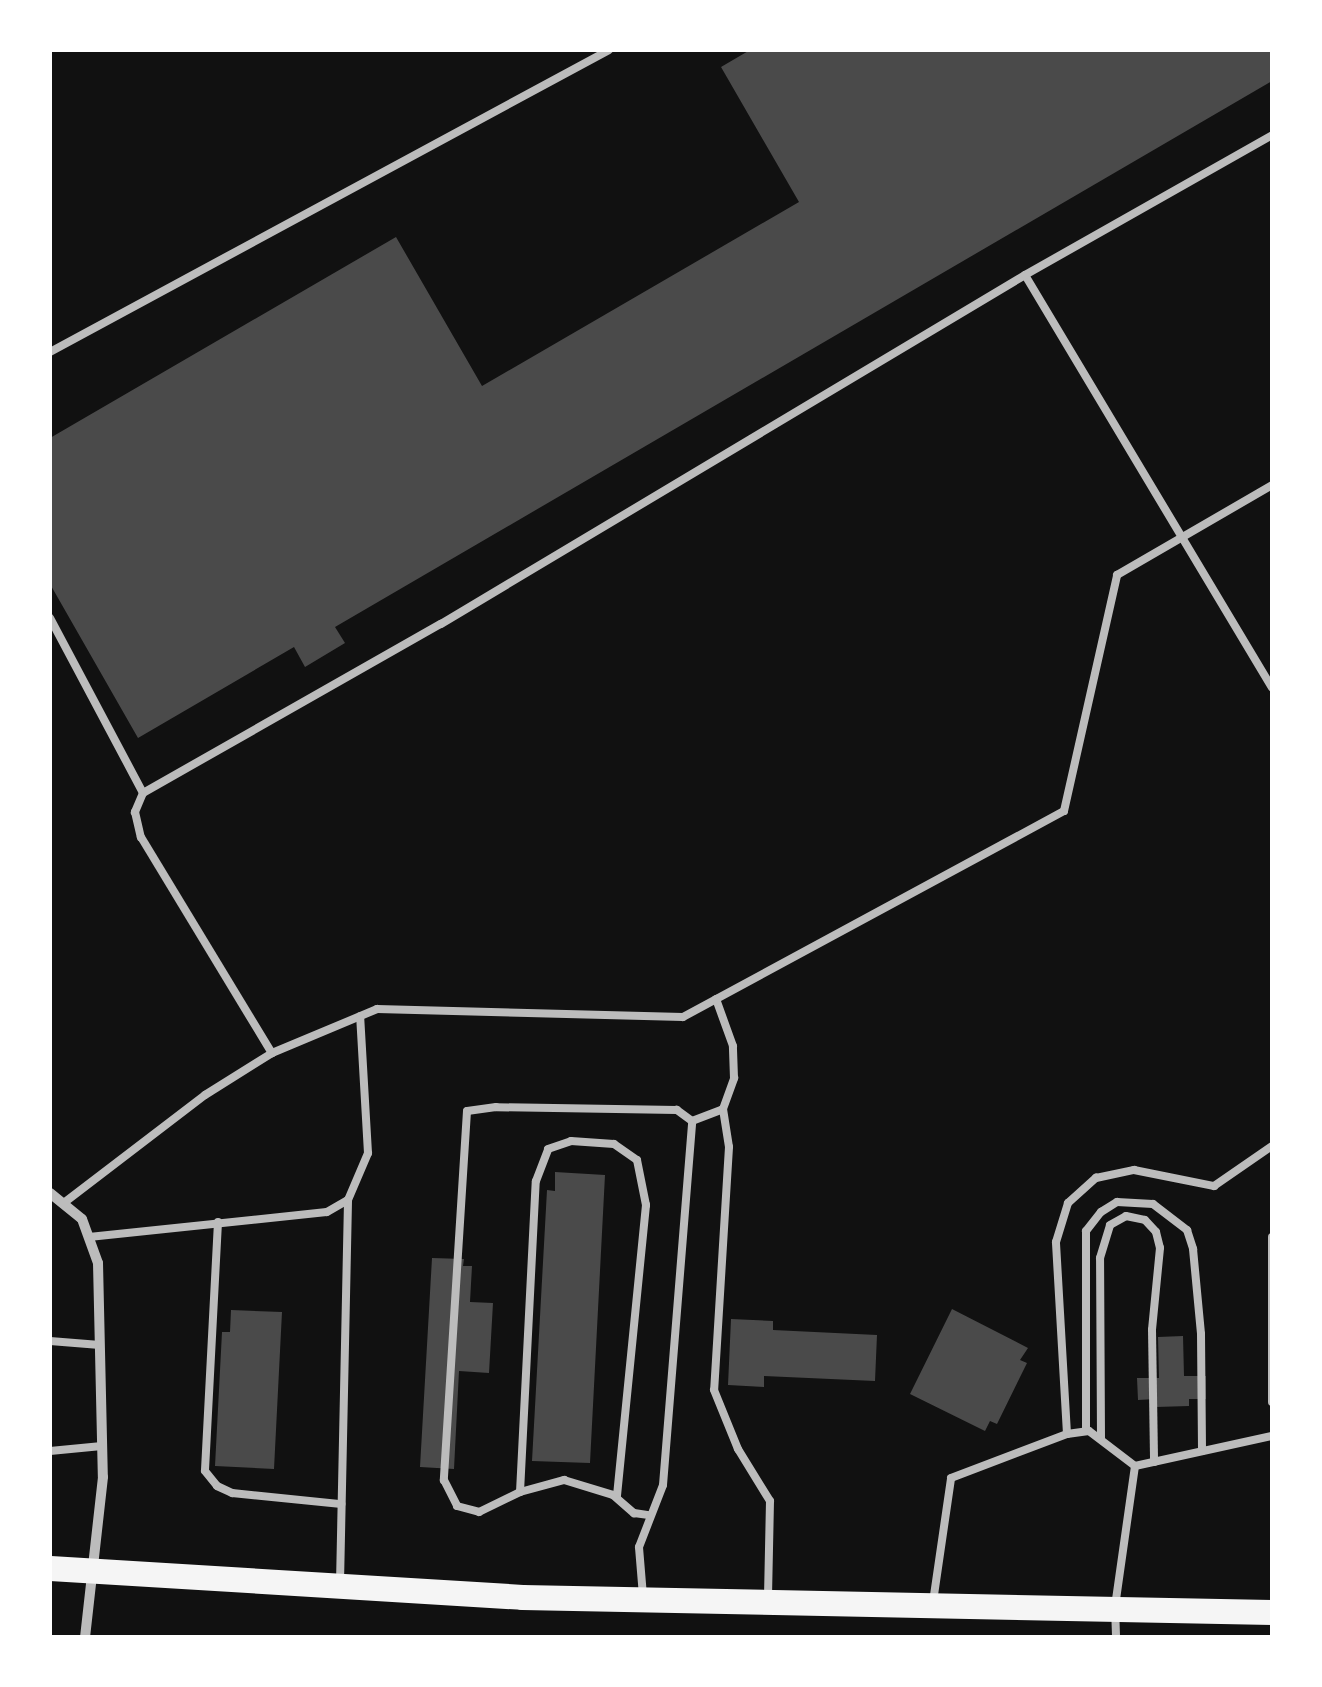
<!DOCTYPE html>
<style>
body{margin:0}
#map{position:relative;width:1322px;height:1687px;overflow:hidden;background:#111;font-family:"Work Sans",sans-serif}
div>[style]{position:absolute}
.building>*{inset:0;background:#4a4a4a}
.service>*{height:8px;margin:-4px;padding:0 4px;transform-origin:4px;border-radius:4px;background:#bcbcbc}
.minor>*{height:10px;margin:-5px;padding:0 5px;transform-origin:5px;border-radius:5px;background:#bcbcbc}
.trunk>*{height:25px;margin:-12.5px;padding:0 12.5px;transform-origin:12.5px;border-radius:12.5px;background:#f5f5f5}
span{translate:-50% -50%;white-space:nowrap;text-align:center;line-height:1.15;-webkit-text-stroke:8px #fff;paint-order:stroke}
.frame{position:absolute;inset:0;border:52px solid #fff;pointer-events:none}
</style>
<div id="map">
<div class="building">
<div style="clip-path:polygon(750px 50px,1272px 50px,1272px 81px,335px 627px,345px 643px,305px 667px,294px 647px,138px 738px,50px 584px,50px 438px,396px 237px,482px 386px,799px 202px,721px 67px)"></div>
<div style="clip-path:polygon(555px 1172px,605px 1175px,590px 1463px,532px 1461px,547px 1190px,555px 1191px)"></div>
<div style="clip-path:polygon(432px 1258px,464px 1259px,463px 1266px,472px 1266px,470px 1302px,493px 1303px,489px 1373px,459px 1371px,454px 1469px,420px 1467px)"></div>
<div style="clip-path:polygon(952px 1309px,1028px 1348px,1020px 1360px,1027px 1363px,997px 1424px,990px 1421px,985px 1431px,910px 1394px)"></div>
<div style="clip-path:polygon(231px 1310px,282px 1312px,274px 1469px,215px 1466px,222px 1332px,230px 1332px)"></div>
<div style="clip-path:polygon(731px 1319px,773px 1321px,773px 1330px,877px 1335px,875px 1381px,764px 1376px,764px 1387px,728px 1385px)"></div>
<div style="clip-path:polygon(1183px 1336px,1184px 1376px,1206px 1376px,1206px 1399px,1189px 1399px,1189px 1406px,1156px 1407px,1156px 1399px,1138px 1400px,1137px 1378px,1159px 1378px,1158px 1337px)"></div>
</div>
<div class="service">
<div style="left:1025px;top:275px;width:481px;rotate:59.1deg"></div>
<div style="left:50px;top:352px;width:635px;rotate:-28.38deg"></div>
<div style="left:50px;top:618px;width:198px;rotate:62deg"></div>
<div style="left:143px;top:793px;width:21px;rotate:113deg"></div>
<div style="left:135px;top:812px;width:26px;rotate:77deg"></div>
<div style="left:141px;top:837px;width:253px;rotate:58.8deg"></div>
<div style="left:143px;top:793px;width:343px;rotate:-29.6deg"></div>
<div style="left:441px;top:624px;width:680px;rotate:-30.86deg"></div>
<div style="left:1025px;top:275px;width:284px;rotate:-29.5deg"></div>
<div style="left:723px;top:1109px;width:38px;rotate:81deg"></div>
<div style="left:729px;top:1147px;width:243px;rotate:93.5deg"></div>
<div style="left:714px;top:1390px;width:64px;rotate:67.9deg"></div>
<div style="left:738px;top:1449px;width:61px;rotate:58.4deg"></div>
<div style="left:770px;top:1501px;width:94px;rotate:91.2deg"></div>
<div style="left:692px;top:1121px;width:33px;rotate:-21deg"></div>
<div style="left:723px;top:1109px;width:33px;rotate:-70deg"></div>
<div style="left:734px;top:1078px;width:32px;rotate:-92deg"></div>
<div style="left:733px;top:1046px;width:50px;rotate:-109.9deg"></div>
<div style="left:65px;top:1202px;width:176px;rotate:-37.4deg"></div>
<div style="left:205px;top:1095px;width:79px;rotate:-32.1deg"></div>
<div style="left:272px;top:1053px;width:114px;rotate:-22.7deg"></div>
<div style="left:377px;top:1009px;width:306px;rotate:1.5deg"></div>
<div style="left:683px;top:1017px;width:433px;rotate:-28.4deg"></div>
<div style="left:1064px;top:811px;width:242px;rotate:-77.3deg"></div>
<div style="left:1117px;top:575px;width:179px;rotate:-30.1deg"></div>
<div style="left:218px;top:1222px;width:249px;rotate:93deg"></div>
<div style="left:205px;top:1471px;width:19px;rotate:51deg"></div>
<div style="left:217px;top:1486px;width:17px;rotate:25deg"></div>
<div style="left:232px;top:1493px;width:110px;rotate:5.8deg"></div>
<div style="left:89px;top:1237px;width:239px;rotate:-6deg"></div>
<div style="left:327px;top:1212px;width:24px;rotate:-30deg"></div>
<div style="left:348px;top:1200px;width:51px;rotate:-66.9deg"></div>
<div style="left:368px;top:1153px;width:137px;rotate:-93.3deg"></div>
<div style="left:1272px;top:1237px;width:165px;rotate:90deg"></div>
<div style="left:50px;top:1341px;width:50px;rotate:4.6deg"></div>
<div style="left:1086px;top:1431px;width:200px;rotate:-90deg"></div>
<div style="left:1086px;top:1231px;width:24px;rotate:-52deg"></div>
<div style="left:1101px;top:1212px;width:19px;rotate:-32deg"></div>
<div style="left:1117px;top:1202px;width:36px;rotate:3deg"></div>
<div style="left:1153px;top:1204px;width:43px;rotate:37.4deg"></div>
<div style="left:1187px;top:1230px;width:20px;rotate:72deg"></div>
<div style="left:1193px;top:1249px;width:85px;rotate:84.6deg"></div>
<div style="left:1201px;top:1334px;width:117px;rotate:89.5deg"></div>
<div style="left:1067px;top:1434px;width:192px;rotate:-93.3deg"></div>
<div style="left:1056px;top:1242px;width:41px;rotate:-72.9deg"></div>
<div style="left:1068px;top:1203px;width:38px;rotate:-42deg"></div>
<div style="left:1096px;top:1178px;width:39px;rotate:-12deg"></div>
<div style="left:1134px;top:1170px;width:82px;rotate:11.3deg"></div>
<div style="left:1214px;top:1186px;width:70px;rotate:-34.6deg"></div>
<div style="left:1101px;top:1438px;width:180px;rotate:-90.3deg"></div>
<div style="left:1100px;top:1258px;width:34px;rotate:-73deg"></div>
<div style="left:1110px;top:1225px;width:18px;rotate:-29deg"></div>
<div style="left:1126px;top:1216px;width:19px;rotate:12deg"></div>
<div style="left:1145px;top:1220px;width:16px;rotate:47deg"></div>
<div style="left:1156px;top:1232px;width:16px;rotate:76deg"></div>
<div style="left:1160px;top:1248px;width:82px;rotate:95.6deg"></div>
<div style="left:1152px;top:1330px;width:132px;rotate:89.1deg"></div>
<div style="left:50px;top:1451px;width:52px;rotate:-5.5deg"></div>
<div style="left:1135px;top:1466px;width:140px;rotate:-12.4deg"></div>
<div style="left:520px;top:1492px;width:311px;rotate:-87.1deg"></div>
<div style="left:536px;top:1181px;width:34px;rotate:-69deg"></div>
<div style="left:548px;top:1149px;width:24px;rotate:-19deg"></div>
<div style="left:571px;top:1141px;width:43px;rotate:4deg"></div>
<div style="left:614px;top:1144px;width:28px;rotate:35deg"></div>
<div style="left:637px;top:1160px;width:46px;rotate:78.7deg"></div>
<div style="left:646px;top:1205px;width:293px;rotate:95.7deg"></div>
<div style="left:340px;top:1583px;width:383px;rotate:-88.8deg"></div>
<div style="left:643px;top:1596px;width:49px;rotate:-94.7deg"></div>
<div style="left:639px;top:1547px;width:66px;rotate:-68.8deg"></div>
<div style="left:663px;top:1485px;width:365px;rotate:-85.4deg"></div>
<div style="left:692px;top:1121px;width:19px;rotate:-144deg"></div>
<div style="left:677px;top:1110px;width:181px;rotate:-179.1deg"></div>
<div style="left:496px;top:1107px;width:29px;rotate:172deg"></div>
<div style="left:467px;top:1111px;width:370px;rotate:93.6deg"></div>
<div style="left:444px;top:1480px;width:29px;rotate:63deg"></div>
<div style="left:457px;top:1506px;width:23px;rotate:15deg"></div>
<div style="left:479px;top:1512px;width:46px;rotate:-26deg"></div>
<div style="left:520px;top:1492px;width:46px;rotate:-15.3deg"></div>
<div style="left:564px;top:1480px;width:51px;rotate:17deg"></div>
<div style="left:613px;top:1495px;width:28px;rotate:41deg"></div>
<div style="left:634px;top:1513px;width:15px;rotate:8deg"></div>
<div style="left:933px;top:1602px;width:125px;rotate:-81.7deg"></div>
<div style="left:951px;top:1478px;width:124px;rotate:-20.8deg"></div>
<div style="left:1067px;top:1434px;width:22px;rotate:-8deg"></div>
<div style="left:1089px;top:1431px;width:58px;rotate:37.3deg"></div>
<div style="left:1135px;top:1466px;width:142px;rotate:98.1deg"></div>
<div style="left:1115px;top:1607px;width:30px;rotate:88deg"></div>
</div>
<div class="minor">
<div style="left:50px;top:1193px;width:41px;rotate:39.1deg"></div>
<div style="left:82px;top:1219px;width:47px;rotate:70deg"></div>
<div style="left:98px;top:1263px;width:214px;rotate:88.7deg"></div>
<div style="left:103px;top:1477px;width:161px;rotate:96.4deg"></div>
</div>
<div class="trunk">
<div style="left:50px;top:1568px;width:473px;rotate:3.5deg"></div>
<div style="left:522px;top:1597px;width:750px;rotate:1.15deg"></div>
</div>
<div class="frame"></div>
</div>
